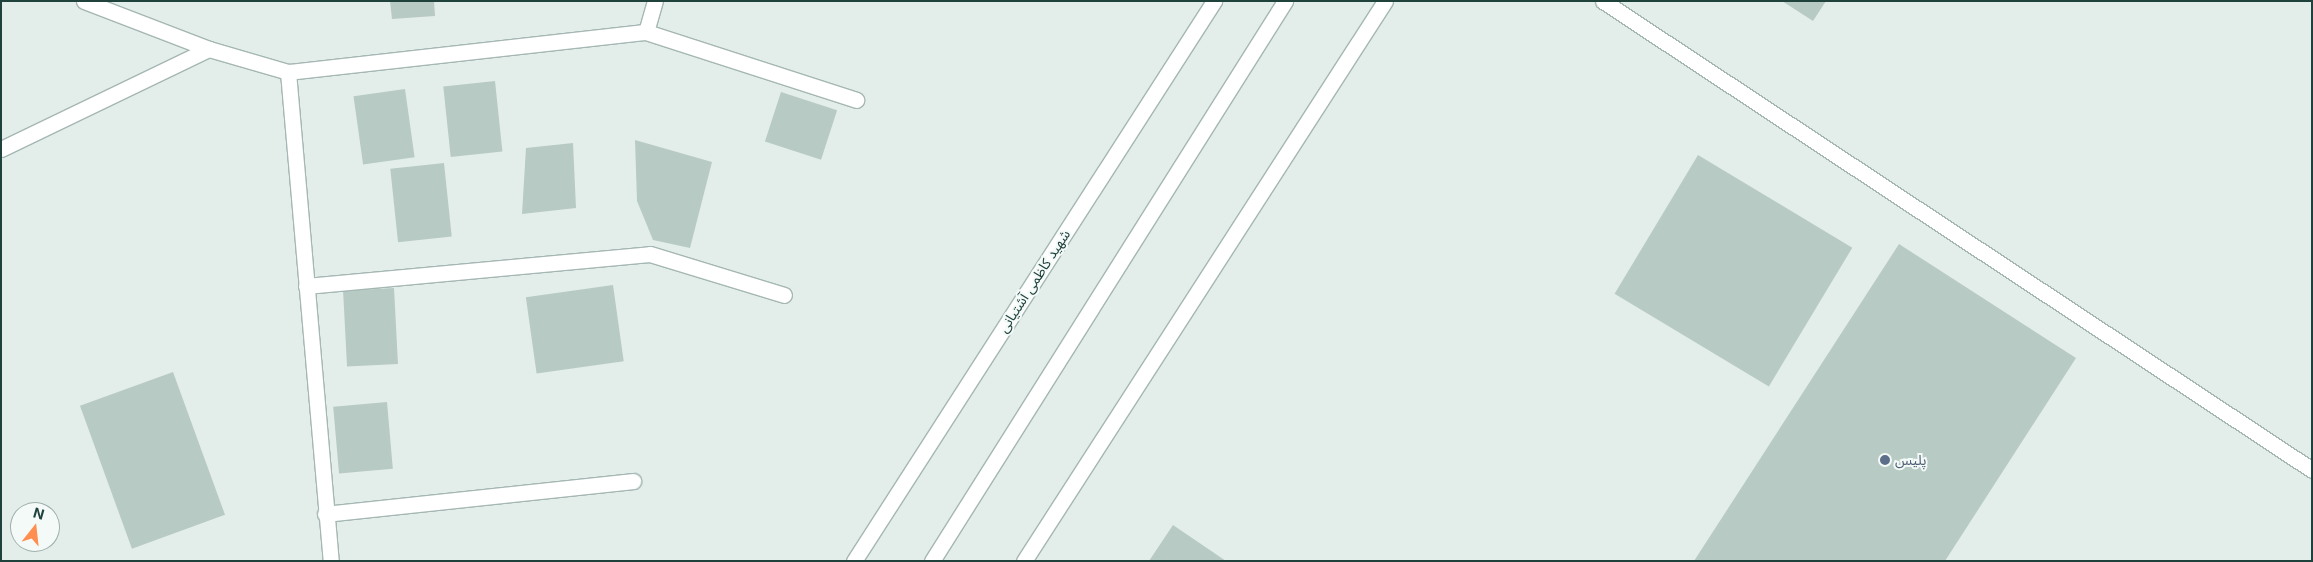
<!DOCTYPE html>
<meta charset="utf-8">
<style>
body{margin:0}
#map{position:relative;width:2313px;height:562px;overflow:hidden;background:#e3eeeb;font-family:Inter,"Noto Sans Arabic",sans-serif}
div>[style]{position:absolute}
.building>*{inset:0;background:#b8cac4;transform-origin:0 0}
.roads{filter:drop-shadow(1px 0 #a5b7b3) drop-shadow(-1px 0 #a5b7b3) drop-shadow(0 1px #a5b7b3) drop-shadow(0 -1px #a5b7b3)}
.minor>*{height:15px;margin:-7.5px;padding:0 7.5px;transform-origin:7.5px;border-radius:7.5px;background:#fff}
.dots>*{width:14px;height:14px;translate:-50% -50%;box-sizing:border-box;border:2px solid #f4faf8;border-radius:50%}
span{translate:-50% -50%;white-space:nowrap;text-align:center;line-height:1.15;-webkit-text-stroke:4px #f4faf8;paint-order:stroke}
.street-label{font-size:14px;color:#20423d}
.service-label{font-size:14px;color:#4e5e75}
.left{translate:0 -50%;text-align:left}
.frame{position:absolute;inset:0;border:2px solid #20423d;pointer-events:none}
.north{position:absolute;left:10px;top:502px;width:50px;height:50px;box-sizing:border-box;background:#f4faf8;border:1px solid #9fb0ad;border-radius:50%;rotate:16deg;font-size:14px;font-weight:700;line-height:20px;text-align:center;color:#20423d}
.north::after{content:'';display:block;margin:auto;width:18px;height:22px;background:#ff8f50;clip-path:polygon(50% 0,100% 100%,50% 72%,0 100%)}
</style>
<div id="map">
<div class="building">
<div style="clip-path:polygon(390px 1px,434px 1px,435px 16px,392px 19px)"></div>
<div style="clip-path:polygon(1782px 1px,1826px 1px,1813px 21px)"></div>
<div style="left:495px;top:81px;width:71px;height:52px;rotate:84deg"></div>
<div style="left:405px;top:89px;width:69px;height:52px;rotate:82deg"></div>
<div style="left:781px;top:92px;width:59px;height:52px;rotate:18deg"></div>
<div style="clip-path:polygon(635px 140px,712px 162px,690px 248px,653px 240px,637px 201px)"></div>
<div style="clip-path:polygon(573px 143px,576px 208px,522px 214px,526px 148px)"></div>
<div style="left:1698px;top:155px;width:180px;height:162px;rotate:31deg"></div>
<div style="left:444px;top:163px;width:74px;height:54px;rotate:84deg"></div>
<div style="clip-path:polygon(1899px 244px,2076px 358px,1945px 561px,1694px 561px)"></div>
<div style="left:613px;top:285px;width:77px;height:88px;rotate:82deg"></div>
<div style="left:394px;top:288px;width:76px;height:51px;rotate:87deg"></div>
<div style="left:173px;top:372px;width:152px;height:99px;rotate:70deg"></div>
<div style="left:387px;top:402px;width:67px;height:54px;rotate:85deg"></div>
<div style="clip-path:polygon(1173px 525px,1226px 561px,1149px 561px)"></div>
</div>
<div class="roads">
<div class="minor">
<div style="left:84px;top:1px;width:134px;rotate:21deg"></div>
<div style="left:209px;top:49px;width:82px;rotate:16.2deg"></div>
<div style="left:288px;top:72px;width:360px;rotate:-6.4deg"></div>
<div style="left:646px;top:32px;width:32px;rotate:-74deg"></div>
<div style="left:1603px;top:1px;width:850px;rotate:33.48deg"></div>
<div style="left:646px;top:32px;width:221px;rotate:17.9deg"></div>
<div style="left:288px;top:72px;width:491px;rotate:85deg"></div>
<div style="left:1px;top:149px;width:231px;rotate:-25.7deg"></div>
<div style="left:306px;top:286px;width:345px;rotate:-5.3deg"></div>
<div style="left:650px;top:254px;width:140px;rotate:17deg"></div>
<div style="left:325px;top:514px;width:310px;rotate:-6.1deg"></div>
<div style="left:854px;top:561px;width:666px;rotate:-57.26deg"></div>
<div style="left:932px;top:561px;width:662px;rotate:-57.77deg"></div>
<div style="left:1024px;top:561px;width:666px;rotate:-57.19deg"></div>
</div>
</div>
<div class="dots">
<div style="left:1885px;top:460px;background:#5c6f8a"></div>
</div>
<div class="street-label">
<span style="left:1034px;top:281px;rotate:-57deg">شهید کاظمی آشتیانی</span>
</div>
<div class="service-label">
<span class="left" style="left:1895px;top:460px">پلیس</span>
</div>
<div class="frame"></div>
<div class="north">N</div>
</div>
